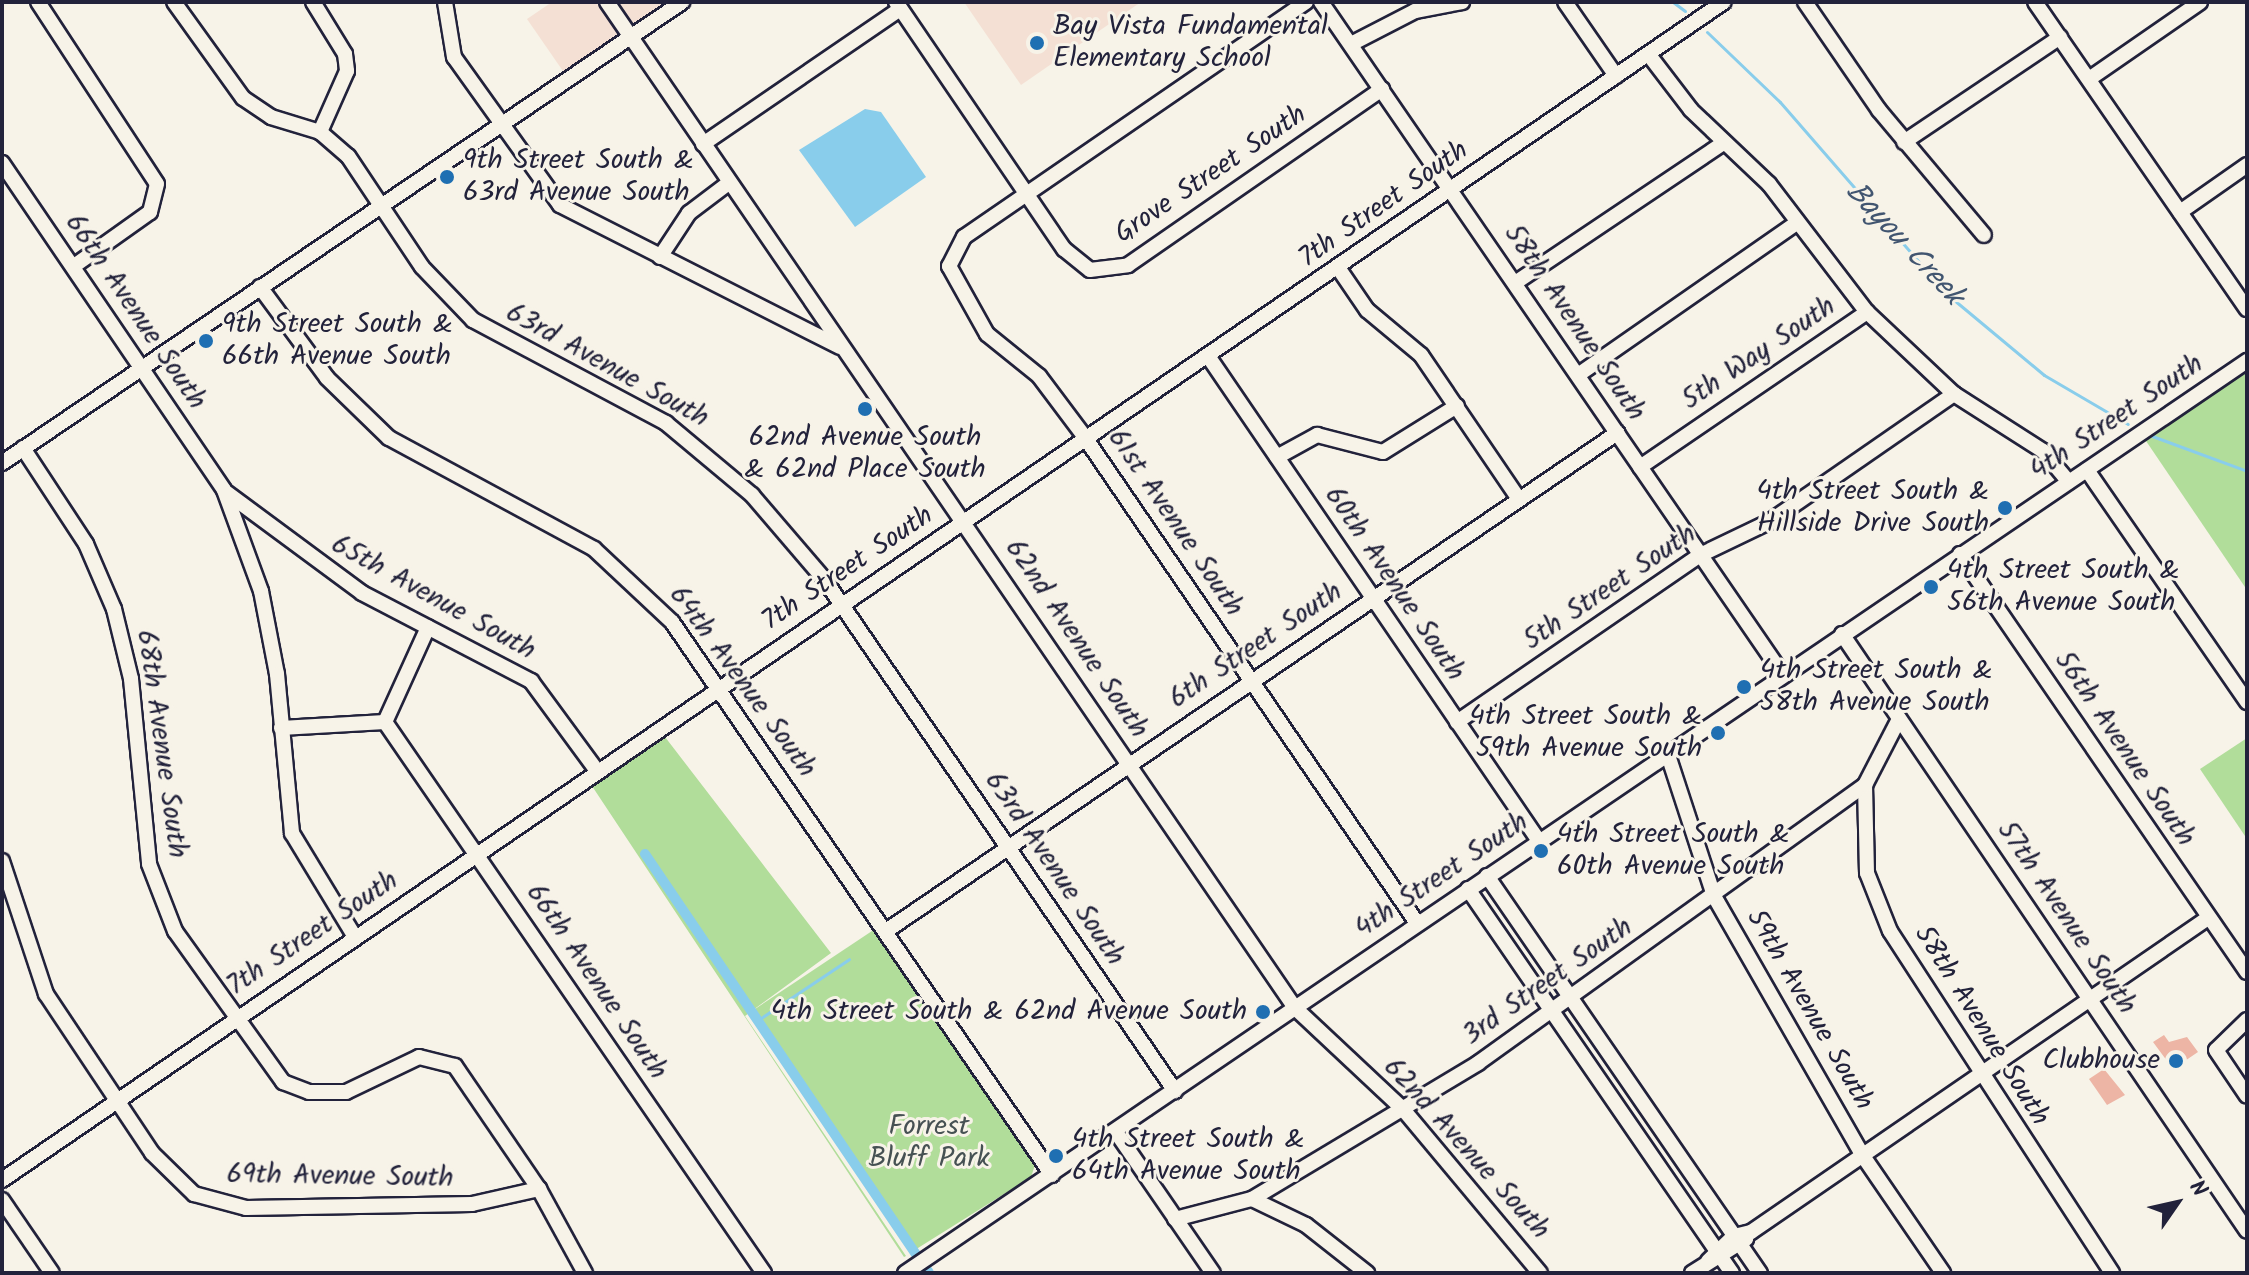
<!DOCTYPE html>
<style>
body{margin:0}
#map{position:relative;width:2249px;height:1275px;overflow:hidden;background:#f7f3e8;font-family:Kalam,sans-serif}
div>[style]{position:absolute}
.built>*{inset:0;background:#f4e0d4}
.green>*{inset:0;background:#b1dd9a}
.water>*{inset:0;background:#89cdeb}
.stream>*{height:3px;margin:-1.5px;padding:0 1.5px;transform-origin:1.5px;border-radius:1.5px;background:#89cdeb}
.canal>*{height:10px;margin:-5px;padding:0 5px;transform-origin:5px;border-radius:5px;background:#89cdeb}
.building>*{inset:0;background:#edb5a5}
.roads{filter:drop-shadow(2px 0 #22223b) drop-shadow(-2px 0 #22223b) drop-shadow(0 2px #22223b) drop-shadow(0 -2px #22223b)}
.minor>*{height:14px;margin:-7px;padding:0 7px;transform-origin:7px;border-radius:7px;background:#f7f3e8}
.dots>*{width:22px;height:22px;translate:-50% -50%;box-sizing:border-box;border:4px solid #f7f3e8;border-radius:50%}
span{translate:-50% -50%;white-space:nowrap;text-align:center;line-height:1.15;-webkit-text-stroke:6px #f7f3e8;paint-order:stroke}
.poi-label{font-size:28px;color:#22223b}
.left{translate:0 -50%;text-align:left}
.right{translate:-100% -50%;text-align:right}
.street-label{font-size:28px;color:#22223b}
.park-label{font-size:28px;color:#465153}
.water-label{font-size:30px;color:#415570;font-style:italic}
.frame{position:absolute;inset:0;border:4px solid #22223b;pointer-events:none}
.north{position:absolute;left:2137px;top:1163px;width:80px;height:80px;-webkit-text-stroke:6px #f7f3e8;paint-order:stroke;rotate:56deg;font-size:22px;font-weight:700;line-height:32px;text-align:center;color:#22223b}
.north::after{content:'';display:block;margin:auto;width:28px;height:36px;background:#22223b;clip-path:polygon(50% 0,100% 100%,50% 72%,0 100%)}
</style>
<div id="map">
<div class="built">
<div style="clip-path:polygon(552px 2px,600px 2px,623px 36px,565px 74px,527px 19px)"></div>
<div style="clip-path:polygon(614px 2px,673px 2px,633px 30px)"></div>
<div style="clip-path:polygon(964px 2px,1141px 2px,1021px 85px)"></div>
</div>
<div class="green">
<div style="clip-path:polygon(2247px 368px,2247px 590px,2144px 438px)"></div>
<div style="clip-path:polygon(662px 733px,831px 953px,745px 1016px,906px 1256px,904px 1257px,590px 783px)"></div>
<div style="clip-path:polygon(2247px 738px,2247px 839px,2200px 769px)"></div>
<div style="clip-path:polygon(875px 929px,1036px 1162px,1031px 1177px,910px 1253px,749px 1013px)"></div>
</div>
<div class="water">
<div style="clip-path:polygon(865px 109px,881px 112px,926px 177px,855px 227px,799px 150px)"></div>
</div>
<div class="stream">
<div style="left:1673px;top:2px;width:15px;rotate:37deg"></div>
<div style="left:1707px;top:32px;width:101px;rotate:43.8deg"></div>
<div style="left:1780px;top:102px;width:256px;rotate:49deg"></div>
<div style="left:1948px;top:295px;width:125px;rotate:39.8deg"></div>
<div style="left:2044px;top:375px;width:97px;rotate:30.3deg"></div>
<div style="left:2152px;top:436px;width:101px;rotate:20.2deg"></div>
<div style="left:755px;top:1022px;width:113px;rotate:-33.8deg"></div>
</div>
<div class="canal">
<div style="left:645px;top:854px;width:483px;rotate:55.9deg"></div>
<div style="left:928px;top:1271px;width:2px;rotate:63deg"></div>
</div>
<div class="building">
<div style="clip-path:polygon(2164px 1035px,2169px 1042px,2187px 1037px,2198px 1052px,2173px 1069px,2153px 1042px)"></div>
<div style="clip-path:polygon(2104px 1069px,2125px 1095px,2107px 1105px,2089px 1079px)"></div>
</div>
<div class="roads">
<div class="minor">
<div style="left:38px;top:2px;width:217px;rotate:56.8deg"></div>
<div style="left:157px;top:184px;width:29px;rotate:104deg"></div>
<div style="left:150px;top:212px;width:93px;rotate:144.6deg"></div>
<div style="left:174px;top:2px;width:118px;rotate:54.3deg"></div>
<div style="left:243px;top:98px;width:34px;rotate:34deg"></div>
<div style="left:271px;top:117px;width:51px;rotate:17deg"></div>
<div style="left:320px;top:132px;width:37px;rotate:41deg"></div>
<div style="left:348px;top:156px;width:133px;rotate:56.3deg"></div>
<div style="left:422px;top:267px;width:74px;rotate:46.1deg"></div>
<div style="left:473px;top:320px;width:219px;rotate:28.1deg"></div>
<div style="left:666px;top:423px;width:112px;rotate:39.9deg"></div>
<div style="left:752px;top:495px;width:111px;rotate:49.4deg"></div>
<div style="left:824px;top:579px;width:621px;rotate:55.57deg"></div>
<div style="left:313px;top:2px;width:61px;rotate:58.4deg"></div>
<div style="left:345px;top:54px;width:17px;rotate:83deg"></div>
<div style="left:347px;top:71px;width:67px;rotate:113.9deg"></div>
<div style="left:445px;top:2px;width:56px;rotate:80.7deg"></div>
<div style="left:454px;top:57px;width:182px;rotate:54.4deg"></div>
<div style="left:560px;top:205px;width:314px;rotate:26.9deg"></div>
<div style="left:607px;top:2px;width:1219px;rotate:55.63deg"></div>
<div style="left:1295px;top:1008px;width:146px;rotate:43.1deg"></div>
<div style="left:1402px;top:1108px;width:215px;rotate:50.1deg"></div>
<div style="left:896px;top:2px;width:299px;rotate:55.8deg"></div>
<div style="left:1064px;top:249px;width:33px;rotate:39deg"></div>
<div style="left:1090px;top:270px;width:38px;rotate:-7deg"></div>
<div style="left:1128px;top:265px;width:309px;rotate:-34.7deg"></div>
<div style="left:1306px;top:2px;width:415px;rotate:145.5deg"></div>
<div style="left:964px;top:237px;width:33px;rotate:117deg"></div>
<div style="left:949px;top:266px;width:78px;rotate:60.8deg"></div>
<div style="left:987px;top:334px;width:67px;rotate:38.9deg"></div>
<div style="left:1039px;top:376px;width:75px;rotate:53.1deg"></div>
<div style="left:1084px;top:436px;width:590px;rotate:55.64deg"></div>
<div style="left:1321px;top:2px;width:816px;rotate:55.53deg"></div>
<div style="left:1565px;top:2px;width:90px;rotate:55.4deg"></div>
<div style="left:1805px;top:2px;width:131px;rotate:55.6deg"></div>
<div style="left:1879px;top:110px;width:163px;rotate:50deg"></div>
<div style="left:2035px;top:2px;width:373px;rotate:55.4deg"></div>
<div style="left:1351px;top:44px;width:72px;rotate:-27.3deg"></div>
<div style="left:1415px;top:11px;width:48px;rotate:-10.8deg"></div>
<div style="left:1649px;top:55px;width:69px;rotate:52.6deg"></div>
<div style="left:1691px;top:110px;width:108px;rotate:43.5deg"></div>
<div style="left:1769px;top:184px;width:161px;rotate:52.6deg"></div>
<div style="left:1867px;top:312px;width:120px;rotate:43.3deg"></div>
<div style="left:1954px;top:394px;width:106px;rotate:32.6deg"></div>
<div style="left:2043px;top:451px;width:40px;rotate:50deg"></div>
<div style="left:2089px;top:79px;width:135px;rotate:-34.7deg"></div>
<div style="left:1904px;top:142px;width:188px;rotate:-33.9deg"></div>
<div style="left:703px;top:144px;width:239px;rotate:-34.4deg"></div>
<div style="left:2px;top:163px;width:395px;rotate:55.8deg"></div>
<div style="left:224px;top:490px;width:108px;rotate:69.9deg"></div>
<div style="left:261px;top:591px;width:85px;rotate:79.1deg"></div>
<div style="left:277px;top:674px;width:160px;rotate:84.6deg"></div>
<div style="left:292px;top:833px;width:122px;rotate:58.8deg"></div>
<div style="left:2180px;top:212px;width:82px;rotate:-35deg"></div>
<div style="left:660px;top:257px;width:53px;rotate:-56.6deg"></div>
<div style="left:689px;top:213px;width:51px;rotate:-37.1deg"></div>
<div style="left:1339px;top:269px;width:50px;rotate:55.7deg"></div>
<div style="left:1367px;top:310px;width:70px;rotate:39.8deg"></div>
<div style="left:1421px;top:355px;width:174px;rotate:55.8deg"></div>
<div style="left:1515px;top:283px;width:251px;rotate:-33.9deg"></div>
<div style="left:260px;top:287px;width:113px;rotate:53.6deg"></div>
<div style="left:327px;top:378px;width:86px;rotate:44.1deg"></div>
<div style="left:389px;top:438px;width:233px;rotate:28.4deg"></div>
<div style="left:594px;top:549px;width:107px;rotate:43.1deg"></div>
<div style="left:672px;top:622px;width:671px;rotate:55.5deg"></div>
<div style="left:1208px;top:356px;width:587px;rotate:55.69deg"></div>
<div style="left:1578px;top:375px;width:267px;rotate:-34.8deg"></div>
<div style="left:23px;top:448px;width:115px;rotate:56.7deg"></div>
<div style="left:86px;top:544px;width:71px;rotate:66.7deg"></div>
<div style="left:114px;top:609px;width:72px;rotate:76.3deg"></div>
<div style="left:131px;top:679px;width:186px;rotate:84.4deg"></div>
<div style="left:149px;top:864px;width:72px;rotate:68.8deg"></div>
<div style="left:175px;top:931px;width:186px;rotate:54.4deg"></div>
<div style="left:283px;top:1082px;width:28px;rotate:21deg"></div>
<div style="left:309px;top:1092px;width:37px"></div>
<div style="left:346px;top:1092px;width:81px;rotate:-25.6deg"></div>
<div style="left:419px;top:1057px;width:37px;rotate:14deg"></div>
<div style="left:455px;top:1066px;width:149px;rotate:55.7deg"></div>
<div style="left:539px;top:1189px;width:96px;rotate:61.3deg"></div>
<div style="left:1277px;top:457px;width:46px;rotate:-28.8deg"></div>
<div style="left:1317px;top:435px;width:68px;rotate:14.4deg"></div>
<div style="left:1383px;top:452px;width:87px;rotate:-31.9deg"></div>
<div style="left:2px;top:463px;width:822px;rotate:-34.13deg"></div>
<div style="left:1640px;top:467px;width:275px;rotate:-34.3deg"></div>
<div style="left:2087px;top:470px;width:282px;rotate:55.4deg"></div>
<div style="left:227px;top:493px;width:168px;rotate:36.5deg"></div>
<div style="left:362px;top:593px;width:191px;rotate:27.5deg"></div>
<div style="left:531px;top:681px;width:112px;rotate:53.7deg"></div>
<div style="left:1960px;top:554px;width:507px;rotate:55.53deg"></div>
<div style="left:1842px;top:634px;width:721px;rotate:55.85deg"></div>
<div style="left:385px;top:722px;width:669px;rotate:55.48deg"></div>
<div style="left:1457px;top:722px;width:295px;rotate:-34.5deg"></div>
<div style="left:1700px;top:555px;width:76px;rotate:-25.6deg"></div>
<div style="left:1769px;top:522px;width:225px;rotate:-34.7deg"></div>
<div style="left:281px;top:728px;width:104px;rotate:-3.3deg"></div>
<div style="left:385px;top:722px;width:104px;rotate:-65.6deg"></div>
<div style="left:1668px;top:755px;width:148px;rotate:71.9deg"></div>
<div style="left:1714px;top:896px;width:300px;rotate:60.2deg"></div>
<div style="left:1863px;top:1156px;width:142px;rotate:55.6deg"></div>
<div style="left:1865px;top:785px;width:88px;rotate:88.7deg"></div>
<div style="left:1867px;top:873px;width:62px;rotate:68.4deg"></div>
<div style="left:1890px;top:931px;width:408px;rotate:57deg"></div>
<div style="left:2px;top:861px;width:140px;rotate:71.7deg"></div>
<div style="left:46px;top:994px;width:191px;rotate:56.3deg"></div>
<div style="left:152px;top:1153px;width:59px;rotate:44.3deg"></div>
<div style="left:194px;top:1194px;width:54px;rotate:15.1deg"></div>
<div style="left:246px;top:1208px;width:226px;rotate:-1deg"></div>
<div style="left:472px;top:1204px;width:69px;rotate:-12.6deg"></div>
<div style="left:1487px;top:876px;width:482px;rotate:55.5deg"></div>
<div style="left:1468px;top:889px;width:466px;rotate:55.5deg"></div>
<div style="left:886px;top:931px;width:885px;rotate:-34.26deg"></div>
<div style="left:2247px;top:1020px;width:43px;rotate:135.9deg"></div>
<div style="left:2216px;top:1050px;width:55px;rotate:56deg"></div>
<div style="left:1116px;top:1132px;width:171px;rotate:55.5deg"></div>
<div style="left:2px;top:1180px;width:2086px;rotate:-34.38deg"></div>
<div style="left:1252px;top:1199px;width:60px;rotate:25.7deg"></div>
<div style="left:1306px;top:1225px;width:78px;rotate:38.2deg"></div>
<div style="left:2px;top:1200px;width:88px;rotate:55.6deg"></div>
<div style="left:1175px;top:1219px;width:80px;rotate:-14.6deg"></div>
<div style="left:1252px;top:1199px;width:264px;rotate:-31deg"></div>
<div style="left:1478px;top:1063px;width:477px;rotate:-35.7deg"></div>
<div style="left:1865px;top:785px;width:74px;rotate:-62.7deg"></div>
<div style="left:1708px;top:1261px;width:36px;rotate:-44deg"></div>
<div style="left:1734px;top:1236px;width:17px;rotate:-13deg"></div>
<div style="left:1751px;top:1232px;width:554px;rotate:-34.49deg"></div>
<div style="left:905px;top:1273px;width:1623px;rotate:-34.2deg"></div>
<div style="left:1692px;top:1273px;width:64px;rotate:-32.2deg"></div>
</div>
</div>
<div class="dots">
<div style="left:1037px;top:43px;background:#1f6fb2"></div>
<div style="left:447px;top:177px;background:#1f6fb2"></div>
<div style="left:206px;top:341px;background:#1f6fb2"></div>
<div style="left:865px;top:409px;background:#1f6fb2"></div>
<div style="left:2005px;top:508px;background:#1f6fb2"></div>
<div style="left:1931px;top:587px;background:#1f6fb2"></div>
<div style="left:1744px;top:687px;background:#1f6fb2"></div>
<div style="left:1718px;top:733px;background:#1f6fb2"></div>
<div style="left:1541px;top:851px;background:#1f6fb2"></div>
<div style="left:1263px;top:1012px;background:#1f6fb2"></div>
<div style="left:2176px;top:1061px;background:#1f6fb2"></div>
<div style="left:1056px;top:1156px;background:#1f6fb2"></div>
</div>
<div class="poi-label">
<span class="left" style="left:1053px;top:43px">Bay Vista Fundamental<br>Elementary School</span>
<span class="left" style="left:463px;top:177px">9th Street South &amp;<br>63rd Avenue South</span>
<span class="left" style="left:222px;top:341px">9th Street South &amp;<br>66th Avenue South</span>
<span style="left:865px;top:454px">62nd Avenue South<br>&amp; 62nd Place South</span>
<span class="right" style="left:1989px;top:508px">4th Street South &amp;<br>Hillside Drive South</span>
<span class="left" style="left:1947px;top:587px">4th Street South &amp;<br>56th Avenue South</span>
<span class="left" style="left:1760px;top:687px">4th Street South &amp;<br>58th Avenue South</span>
<span class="right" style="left:1702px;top:733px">4th Street South &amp;<br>59th Avenue South</span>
<span class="left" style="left:1557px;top:851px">4th Street South &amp;<br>60th Avenue South</span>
<span class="right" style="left:1247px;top:1012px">4th Street South &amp; 62nd Avenue South</span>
<span class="right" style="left:2160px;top:1061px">Clubhouse</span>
<span class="left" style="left:1072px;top:1156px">4th Street South &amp;<br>64th Avenue South</span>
</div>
<div class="street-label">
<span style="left:1211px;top:175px;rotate:-34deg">Grove Street South</span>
<span style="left:1384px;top:205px;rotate:-35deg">7th Street South</span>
<span style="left:135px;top:312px;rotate:56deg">66th Avenue South</span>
<span style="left:1574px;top:323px;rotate:56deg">58th Avenue South</span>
<span style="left:1759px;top:354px;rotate:-34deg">5th Way South</span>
<span style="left:607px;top:366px;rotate:29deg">63rd Avenue South</span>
<span style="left:2117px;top:418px;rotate:-34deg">4th Street South</span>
<span style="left:1175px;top:523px;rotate:56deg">61st Avenue South</span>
<span style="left:848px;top:569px;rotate:-34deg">7th Street South</span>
<span style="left:1394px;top:584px;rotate:56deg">60th Avenue South</span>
<span style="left:1610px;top:588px;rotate:-34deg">5th Street South</span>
<span style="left:433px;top:598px;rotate:29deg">65th Avenue South</span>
<span style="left:1076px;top:639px;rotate:56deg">62nd Avenue South</span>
<span style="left:1256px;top:646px;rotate:-34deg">6th Street South</span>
<span style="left:742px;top:682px;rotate:54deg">64th Avenue South</span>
<span style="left:161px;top:744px;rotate:82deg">68th Avenue South</span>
<span style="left:2124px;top:749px;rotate:56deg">56th Avenue South</span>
<span style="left:1054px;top:869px;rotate:56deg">63rd Avenue South</span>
<span style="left:1442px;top:876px;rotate:-34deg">4th Street South</span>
<span style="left:2066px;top:918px;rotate:56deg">57th Avenue South</span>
<span style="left:313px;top:934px;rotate:-34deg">7th Street South</span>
<span style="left:596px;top:982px;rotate:56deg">66th Avenue South</span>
<span style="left:1548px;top:982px;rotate:-35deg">3rd Street South</span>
<span style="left:1809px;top:1010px;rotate:60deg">59th Avenue South</span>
<span style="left:1981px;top:1026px;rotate:58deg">58th Avenue South</span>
<span style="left:1466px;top:1149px;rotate:48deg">62nd Avenue South</span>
<span style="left:340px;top:1177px;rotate:1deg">69th Avenue South</span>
</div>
<div class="park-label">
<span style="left:929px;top:1143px">Forrest<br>Bluff Park</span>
</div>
<div class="water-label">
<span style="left:1904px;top:244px;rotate:47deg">Bayou Creek</span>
</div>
<div class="frame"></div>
<div class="north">N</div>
</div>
